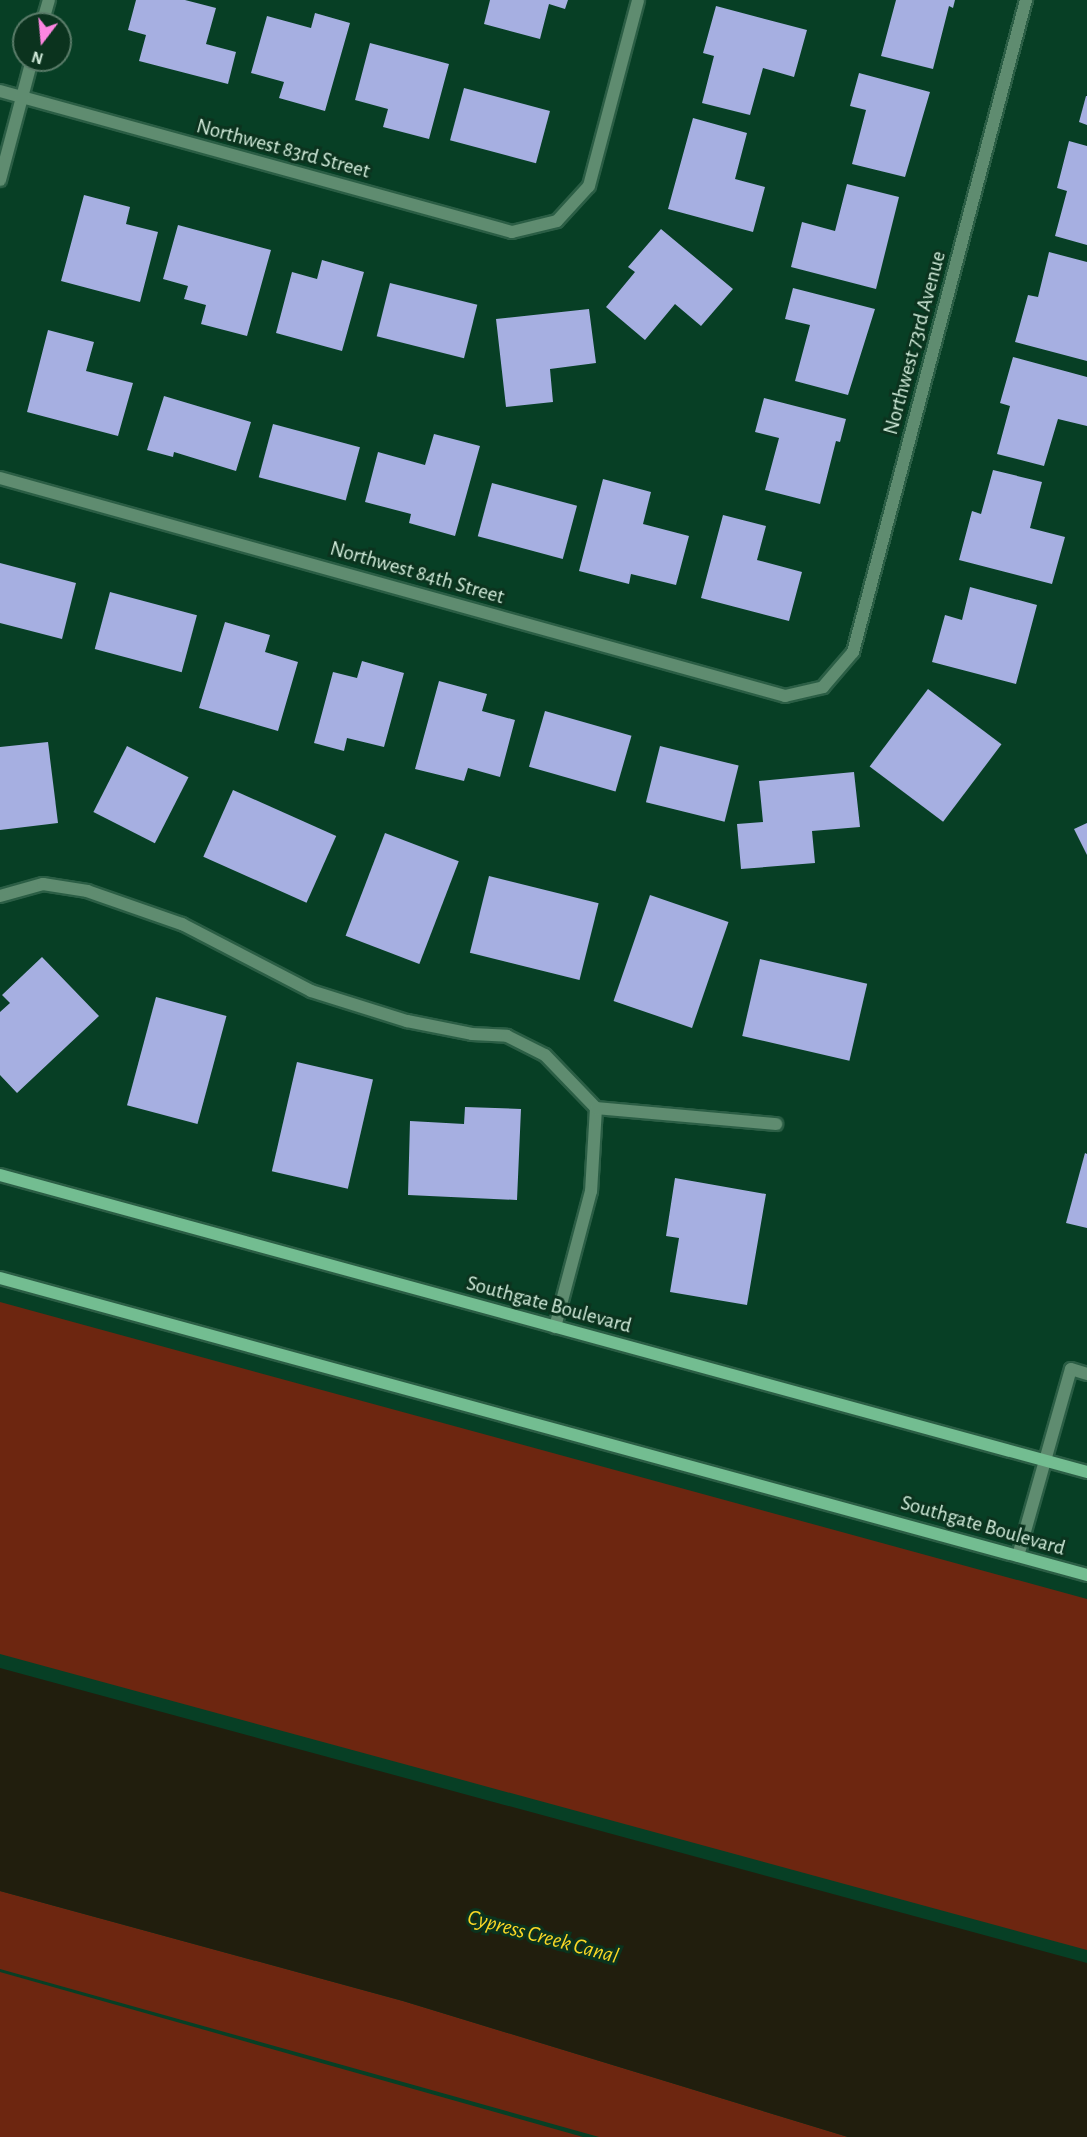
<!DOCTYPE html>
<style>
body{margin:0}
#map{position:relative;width:1087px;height:2137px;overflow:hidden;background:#073f25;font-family:"Alegreya Sans",sans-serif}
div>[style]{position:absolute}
.green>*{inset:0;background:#6d2610}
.water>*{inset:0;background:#211e0d}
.building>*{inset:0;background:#a6afe1;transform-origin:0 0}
.roads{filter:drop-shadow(2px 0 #2b5e45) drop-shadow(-2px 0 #2b5e45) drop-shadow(0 2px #2b5e45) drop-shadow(0 -2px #2b5e45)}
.lane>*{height:12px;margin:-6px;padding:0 6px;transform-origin:6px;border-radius:6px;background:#5f8c70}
.street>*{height:12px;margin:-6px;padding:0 6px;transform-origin:6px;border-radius:6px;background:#5f8c70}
.secondary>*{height:12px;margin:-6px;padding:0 6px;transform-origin:6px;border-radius:6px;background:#73bd91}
span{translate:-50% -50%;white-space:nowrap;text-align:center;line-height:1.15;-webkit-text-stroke:6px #0b331e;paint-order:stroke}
.street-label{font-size:21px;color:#d0ead9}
.water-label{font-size:22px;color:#f9d726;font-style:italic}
.north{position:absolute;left:12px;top:12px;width:60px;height:60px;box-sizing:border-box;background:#0b331e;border:2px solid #5a7c69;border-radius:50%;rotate:196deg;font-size:16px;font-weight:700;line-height:24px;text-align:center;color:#d0ead9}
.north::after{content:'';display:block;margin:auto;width:21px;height:27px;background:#fd86e1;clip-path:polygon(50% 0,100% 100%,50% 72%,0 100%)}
</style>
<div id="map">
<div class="green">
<div style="clip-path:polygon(0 1302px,1087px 1599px,1087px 1950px,0 1654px)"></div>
<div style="clip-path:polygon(0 1891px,403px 2001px,848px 2137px,599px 2137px,0 1969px)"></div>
<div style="clip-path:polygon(0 1972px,583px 2137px,0 2137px)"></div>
</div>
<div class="water">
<div style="clip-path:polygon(0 1668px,1087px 1963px,1087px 2137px,848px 2137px,403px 2001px,0 1891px)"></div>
</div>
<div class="building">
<div style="clip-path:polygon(136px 0,185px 0,216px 8px,206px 44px,236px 52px,228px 84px,139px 61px,146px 35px,128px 30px)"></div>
<div style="clip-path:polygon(490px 0,568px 0,565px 9px,549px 4px,540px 39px,484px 24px)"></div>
<div style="clip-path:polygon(896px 0,955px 0,953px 8px,949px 6px,933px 69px,881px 56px)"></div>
<div style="clip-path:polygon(716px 6px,807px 30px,794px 77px,763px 68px,750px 115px,702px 103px,714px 56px,703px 53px)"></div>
<div style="clip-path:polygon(315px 13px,350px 23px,325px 111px,279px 98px,284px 82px,251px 73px,267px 16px,311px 28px)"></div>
<div style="clip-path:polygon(370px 43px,449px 64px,429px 139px,383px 127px,388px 109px,355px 100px)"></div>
<div style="clip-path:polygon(859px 73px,930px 92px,905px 177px,852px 164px,866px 110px,850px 106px)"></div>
<div style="left:464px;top:88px;width:89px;height:54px;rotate:15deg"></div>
<div style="clip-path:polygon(1086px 96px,1087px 96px,1087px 125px,1079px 122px)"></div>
<div style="clip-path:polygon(693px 118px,747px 133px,735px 179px,765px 187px,753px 232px,668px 209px)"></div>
<div style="clip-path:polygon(1069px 141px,1087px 146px,1087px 245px,1055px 236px,1067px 191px,1057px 188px)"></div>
<div style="clip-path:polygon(847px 184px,899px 197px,876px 289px,791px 267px,802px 222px,835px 231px)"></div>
<div style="clip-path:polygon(84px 195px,130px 207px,126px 224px,158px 232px,140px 302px,61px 281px)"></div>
<div style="clip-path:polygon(178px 225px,271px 250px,247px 336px,201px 324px,206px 305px,184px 299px,188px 286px,163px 279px)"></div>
<div style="clip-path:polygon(661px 229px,733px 289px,701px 326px,675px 304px,645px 340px,606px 307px,635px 272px,628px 267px)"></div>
<div style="clip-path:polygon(1049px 252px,1087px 262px,1087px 361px,1015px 342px,1028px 295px,1038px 297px)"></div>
<div style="clip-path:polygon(322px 260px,364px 272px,342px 351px,276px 333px,292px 272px,317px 279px)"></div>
<div style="left:390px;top:283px;width:90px;height:55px;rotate:14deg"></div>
<div style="clip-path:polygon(793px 288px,875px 309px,848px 395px,795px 381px,810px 325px,785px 319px)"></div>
<div style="clip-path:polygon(589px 309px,596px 363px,550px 369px,553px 402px,506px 407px,496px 319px)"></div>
<div style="clip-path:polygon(48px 330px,94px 342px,86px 371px,133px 383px,118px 436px,27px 412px)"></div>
<div style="clip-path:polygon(1013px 357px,1087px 377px,1087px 426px,1058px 419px,1044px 466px,997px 454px,1010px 406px,1000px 403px)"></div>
<div style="clip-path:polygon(164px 396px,251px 422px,236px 471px,174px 452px,173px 457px,147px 450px)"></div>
<div style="clip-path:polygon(764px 398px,846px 419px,840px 442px,836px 441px,820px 504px,765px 490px,779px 438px,755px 432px)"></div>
<div style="left:273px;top:424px;width:90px;height:55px;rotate:15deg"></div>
<div style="clip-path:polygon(434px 434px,480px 446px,455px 536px,409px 523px,411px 514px,365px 502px,378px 452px,425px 465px)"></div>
<div style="clip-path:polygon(993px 470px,1042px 482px,1030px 528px,1065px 537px,1052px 584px,959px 560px,972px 511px,981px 514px)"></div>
<div style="clip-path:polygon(603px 479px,651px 492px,643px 524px,689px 536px,676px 585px,631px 574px,629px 584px,579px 571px)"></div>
<div style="left:492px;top:483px;width:88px;height:55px;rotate:15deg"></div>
<div style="clip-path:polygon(723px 515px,766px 526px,757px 560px,802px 572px,789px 621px,701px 598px)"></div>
<div style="clip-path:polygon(0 563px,76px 583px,62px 639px,0 623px)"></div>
<div style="clip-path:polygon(970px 587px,1037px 605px,1016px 684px,932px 662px,945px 615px,962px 620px)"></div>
<div style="left:110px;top:592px;width:90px;height:59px;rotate:15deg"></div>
<div style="clip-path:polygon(225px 622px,270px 635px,265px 652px,298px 662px,278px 731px,199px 708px)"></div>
<div style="clip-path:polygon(362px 661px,404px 673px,384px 747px,347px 738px,344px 751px,314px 743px,333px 672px,357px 678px)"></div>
<div style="clip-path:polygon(439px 681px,487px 694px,482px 711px,515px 720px,500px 777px,468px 768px,464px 781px,415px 769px)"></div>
<div style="left:928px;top:689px;width:92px;height:97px;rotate:37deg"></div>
<div style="left:545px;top:711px;width:90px;height:58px;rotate:16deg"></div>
<div style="clip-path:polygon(48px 742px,58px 823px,0 830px,0 747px)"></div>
<div style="left:127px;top:746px;width:69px;height:74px;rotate:27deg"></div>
<div style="left:660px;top:746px;width:81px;height:58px;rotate:14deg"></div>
<div style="clip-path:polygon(854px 772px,860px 827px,812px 831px,815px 863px,741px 869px,737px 824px,763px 822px,759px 781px)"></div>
<div style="left:233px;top:790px;width:113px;height:73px;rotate:24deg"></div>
<div style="clip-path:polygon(1087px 823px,1087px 855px,1074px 829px)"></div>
<div style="left:385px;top:833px;width:79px;height:110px;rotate:21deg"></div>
<div style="left:489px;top:876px;width:113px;height:79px;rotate:14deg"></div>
<div style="left:650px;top:895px;width:83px;height:112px;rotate:19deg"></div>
<div style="clip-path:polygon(42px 957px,99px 1016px,17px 1093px,0 1075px,0 1012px,10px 1003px,2px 995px)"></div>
<div style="left:760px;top:959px;width:110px;height:79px;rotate:13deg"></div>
<div style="left:156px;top:997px;width:73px;height:112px;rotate:15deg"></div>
<div style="left:297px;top:1062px;width:78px;height:112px;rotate:13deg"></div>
<div style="clip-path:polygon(465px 1107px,521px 1109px,517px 1200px,408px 1195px,410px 1121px,464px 1124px)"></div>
<div style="clip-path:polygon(1085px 1153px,1087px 1154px,1087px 1228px,1066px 1223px)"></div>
<div style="clip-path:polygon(675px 1178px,766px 1194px,747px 1305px,670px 1292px,679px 1238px,666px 1236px)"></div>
</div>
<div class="roads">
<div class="lane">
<div style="left:0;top:896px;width:45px;rotate:-15.6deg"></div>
<div style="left:43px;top:884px;width:45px;rotate:9deg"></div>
<div style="left:87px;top:891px;width:101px;rotate:19.2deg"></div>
<div style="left:182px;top:924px;width:145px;rotate:27.4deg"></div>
<div style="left:311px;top:991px;width:101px;rotate:17.4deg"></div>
<div style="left:407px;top:1021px;width:66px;rotate:11.3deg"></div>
<div style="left:472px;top:1034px;width:35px;rotate:3deg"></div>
<div style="left:507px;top:1036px;width:42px;rotate:26.6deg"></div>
<div style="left:545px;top:1055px;width:74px;rotate:46.1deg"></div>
<div style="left:596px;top:1108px;width:83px;rotate:93.4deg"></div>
<div style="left:591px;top:1191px;width:141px;rotate:104.8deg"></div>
<div style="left:596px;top:1108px;width:181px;rotate:5.1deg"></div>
<div style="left:1018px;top:1556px;width:194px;rotate:-74.2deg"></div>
<div style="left:1071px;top:1369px;width:17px;rotate:17deg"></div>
</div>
<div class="street">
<div style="left:42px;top:24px;width:25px;rotate:-74deg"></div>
<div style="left:0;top:91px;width:531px;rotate:15.4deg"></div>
<div style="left:512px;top:232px;width:46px;rotate:-13.7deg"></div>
<div style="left:557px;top:221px;width:47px;rotate:-47.6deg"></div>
<div style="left:589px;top:186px;width:192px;rotate:-75.2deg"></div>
<div style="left:0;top:180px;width:124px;rotate:-75.1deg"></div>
<div style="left:0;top:478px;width:815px;rotate:15.52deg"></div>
<div style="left:785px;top:696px;width:39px;rotate:-13deg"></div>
<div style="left:823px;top:687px;width:46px;rotate:-49.4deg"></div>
<div style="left:853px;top:652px;width:675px;rotate:-75.14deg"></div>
</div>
<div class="secondary">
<div style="left:0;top:1175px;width:1127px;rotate:15.28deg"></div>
<div style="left:0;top:1278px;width:1127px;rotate:15.28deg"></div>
</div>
</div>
<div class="street-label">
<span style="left:283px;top:149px;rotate:15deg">Northwest 83rd Street</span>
<span style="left:915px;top:343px;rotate:-75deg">Northwest 73rd Avenue</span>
<span style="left:417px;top:573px;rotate:16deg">Northwest 84th Street</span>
<span style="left:549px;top:1305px;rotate:15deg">Southgate Boulevard</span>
<span style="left:983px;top:1526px;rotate:16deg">Southgate Boulevard</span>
</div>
<div class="water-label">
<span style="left:543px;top:1937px;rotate:15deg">Cypress Creek Canal</span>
</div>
<div class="north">N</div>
</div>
